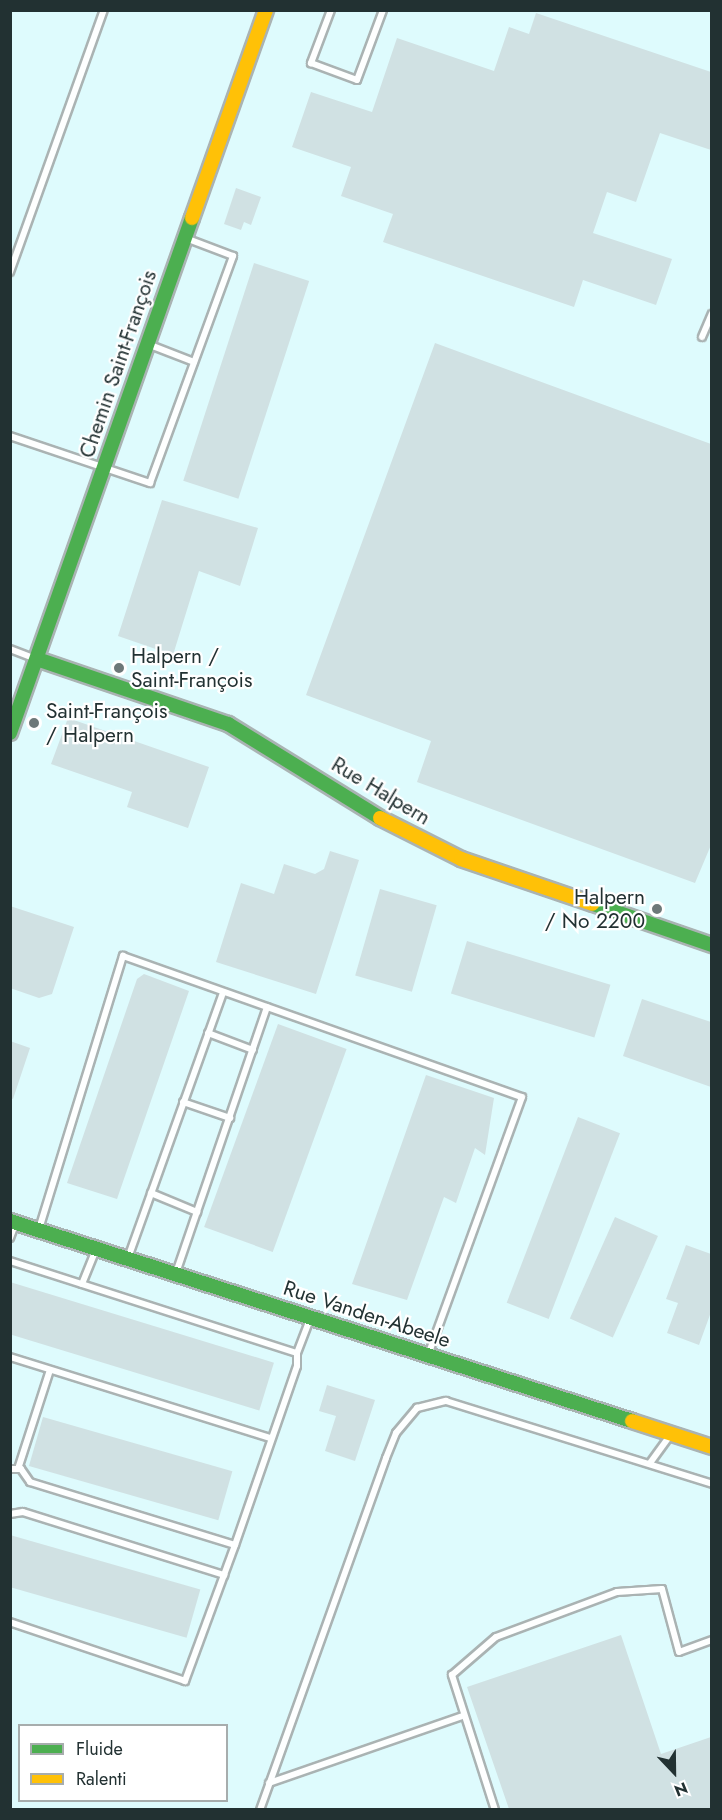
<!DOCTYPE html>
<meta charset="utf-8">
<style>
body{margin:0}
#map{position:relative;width:722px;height:1820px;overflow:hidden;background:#f8fcfc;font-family:Jost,sans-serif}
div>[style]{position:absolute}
.built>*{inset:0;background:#defbfd}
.building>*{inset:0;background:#d0e1e3;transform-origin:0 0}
.roads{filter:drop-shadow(2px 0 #aab3b3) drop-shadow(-2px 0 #aab3b3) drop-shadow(0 2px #aab3b3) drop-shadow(0 -2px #aab3b3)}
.lane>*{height:6px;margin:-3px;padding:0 3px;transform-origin:3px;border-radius:3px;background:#feffff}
.fast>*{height:14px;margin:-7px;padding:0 7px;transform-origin:7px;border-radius:7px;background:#4caf50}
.slow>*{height:14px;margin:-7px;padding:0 7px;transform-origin:7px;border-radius:7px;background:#ffc107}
.dots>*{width:16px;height:16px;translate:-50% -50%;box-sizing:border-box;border:3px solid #fff;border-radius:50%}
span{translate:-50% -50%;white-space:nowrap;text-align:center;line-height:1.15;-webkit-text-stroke:4.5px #fff;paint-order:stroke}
.street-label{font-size:21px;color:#223132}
.poi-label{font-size:21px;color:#223132}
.left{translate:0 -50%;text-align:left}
.right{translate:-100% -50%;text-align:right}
.frame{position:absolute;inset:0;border:12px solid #223132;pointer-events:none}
.legend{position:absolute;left:18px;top:1724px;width:210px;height:78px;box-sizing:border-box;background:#fff;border:2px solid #a7adad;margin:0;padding:8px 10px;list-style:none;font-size:18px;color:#223132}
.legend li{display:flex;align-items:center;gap:12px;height:30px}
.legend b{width:30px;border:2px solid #a7adad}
.north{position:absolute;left:644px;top:1742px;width:60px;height:60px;-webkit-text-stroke:4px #fff;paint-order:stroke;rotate:158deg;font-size:16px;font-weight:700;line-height:24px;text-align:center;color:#223132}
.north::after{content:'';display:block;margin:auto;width:21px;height:27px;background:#223132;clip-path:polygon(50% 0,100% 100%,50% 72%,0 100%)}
</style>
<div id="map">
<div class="built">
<div style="clip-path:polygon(evenodd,11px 11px,711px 11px,711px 1809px,11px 1810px,11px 11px,20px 1726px,226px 1726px,226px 1800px,20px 1800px,20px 1726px)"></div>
</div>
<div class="building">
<div style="clip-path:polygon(536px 13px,711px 72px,711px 150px,660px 133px,636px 202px,607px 192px,593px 233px,672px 259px,656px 305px,583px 280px,574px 307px,383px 242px,393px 214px,341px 196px,351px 167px,292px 147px,311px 92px,372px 112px,397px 38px,494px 71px,509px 27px,529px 34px)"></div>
<div style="clip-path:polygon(236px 188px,261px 197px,251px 225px,244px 222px,241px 230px,224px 224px)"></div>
<div style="left:254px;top:263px;width:58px;height:229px;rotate:18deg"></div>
<div style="clip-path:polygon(435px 343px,711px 444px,711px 845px,695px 883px,417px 782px,431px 741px,306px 695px)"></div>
<div style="clip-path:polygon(162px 500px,258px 528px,240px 586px,199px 571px,173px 655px,118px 636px)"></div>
<div style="clip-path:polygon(68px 718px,209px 767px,188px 828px,127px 807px,132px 792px,51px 764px)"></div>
<div style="clip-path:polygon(330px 851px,359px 860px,316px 994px,216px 962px,241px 883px,274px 894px,284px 864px,315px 874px,324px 869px)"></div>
<div style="left:380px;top:889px;width:59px;height:90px;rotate:16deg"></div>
<div style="clip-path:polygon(10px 906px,74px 927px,52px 994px,39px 998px,10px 988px)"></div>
<div style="left:467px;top:941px;width:150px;height:55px;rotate:17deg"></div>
<div style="clip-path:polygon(144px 974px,189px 991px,117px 1199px,67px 1183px,137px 979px)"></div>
<div style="clip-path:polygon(642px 999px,711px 1022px,711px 1087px,623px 1056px)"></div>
<div style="left:278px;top:1024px;width:73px;height:216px;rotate:20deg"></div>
<div style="clip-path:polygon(10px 1041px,30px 1048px,13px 1099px,10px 1098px)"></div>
<div style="clip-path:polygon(426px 1075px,494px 1098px,485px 1155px,475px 1148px,456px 1203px,444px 1197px,407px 1300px,352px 1284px)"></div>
<div style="left:578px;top:1117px;width:45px;height:199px;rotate:21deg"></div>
<div style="left:615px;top:1217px;width:47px;height:111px;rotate:24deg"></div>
<div style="clip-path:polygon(686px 1245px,711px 1254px,711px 1312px,699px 1345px,667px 1333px,678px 1303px,666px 1299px)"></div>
<div style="left:10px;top:1282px;width:276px;height:50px;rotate:17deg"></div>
<div style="clip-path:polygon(327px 1385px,375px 1400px,355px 1461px,325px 1451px,336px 1416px,319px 1411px)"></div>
<div style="left:43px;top:1417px;width:197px;height:51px;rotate:16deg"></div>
<div style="left:10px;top:1535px;width:198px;height:50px;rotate:16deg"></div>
<div style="clip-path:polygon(621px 1635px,661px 1754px,711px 1737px,711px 1809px,509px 1809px,467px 1687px)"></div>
</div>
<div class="roads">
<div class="lane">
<div style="left:331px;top:10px;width:57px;rotate:110.7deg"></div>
<div style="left:311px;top:63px;width:49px;rotate:20.3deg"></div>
<div style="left:357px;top:80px;width:75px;rotate:-69.6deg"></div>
<div style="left:10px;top:272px;width:278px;rotate:-70.3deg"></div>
<div style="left:702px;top:337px;width:25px;rotate:-67deg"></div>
<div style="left:150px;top:345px;width:47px;rotate:21.1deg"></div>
<div style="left:10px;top:436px;width:148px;rotate:18.6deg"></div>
<div style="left:150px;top:483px;width:242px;rotate:-69.9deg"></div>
<div style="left:233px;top:256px;width:48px;rotate:-159.3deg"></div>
<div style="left:10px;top:649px;width:25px;rotate:21deg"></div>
<div style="left:208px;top:1033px;width:48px;rotate:20.7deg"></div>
<div style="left:183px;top:1102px;width:50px;rotate:18.8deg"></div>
<div style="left:151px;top:1193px;width:50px;rotate:22.4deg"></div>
<div style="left:39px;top:1229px;width:286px;rotate:-72.9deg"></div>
<div style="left:123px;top:956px;width:423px;rotate:19.5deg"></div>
<div style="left:522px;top:1097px;width:271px;rotate:110deg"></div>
<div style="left:10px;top:1238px;width:15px;rotate:-70deg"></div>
<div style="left:128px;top:1258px;width:282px;rotate:-70.3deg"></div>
<div style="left:10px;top:1261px;width:301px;rotate:17.8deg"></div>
<div style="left:297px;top:1353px;width:34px;rotate:-69deg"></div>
<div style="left:176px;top:1273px;width:281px;rotate:-71.1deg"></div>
<div style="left:82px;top:1284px;width:35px;rotate:-68deg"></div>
<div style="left:10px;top:1357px;width:272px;rotate:17.3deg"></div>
<div style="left:650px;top:1463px;width:32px;rotate:-54deg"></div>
<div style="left:10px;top:1469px;width:11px"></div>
<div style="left:21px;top:1469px;width:16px;rotate:55deg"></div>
<div style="left:30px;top:1482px;width:214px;rotate:17.1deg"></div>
<div style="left:235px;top:1545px;width:145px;rotate:110.2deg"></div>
<div style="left:185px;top:1681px;width:185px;rotate:-161.4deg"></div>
<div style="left:18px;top:1469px;width:104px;rotate:-72.1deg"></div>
<div style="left:10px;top:1514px;width:13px;rotate:-9deg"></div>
<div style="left:23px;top:1512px;width:211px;rotate:17.4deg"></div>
<div style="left:235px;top:1545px;width:189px;rotate:-70.9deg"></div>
<div style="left:297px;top:1366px;width:13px;rotate:-90deg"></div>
<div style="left:269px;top:1783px;width:204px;rotate:-19.1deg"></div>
<div style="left:260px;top:1810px;width:374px;rotate:-70.3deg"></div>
<div style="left:386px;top:1458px;width:27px;rotate:-68deg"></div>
<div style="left:396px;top:1433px;width:33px;rotate:-50deg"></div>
<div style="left:417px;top:1408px;width:30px;rotate:-14deg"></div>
<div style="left:446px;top:1401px;width:279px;rotate:17.3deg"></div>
<div style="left:495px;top:1810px;width:142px;rotate:-107.7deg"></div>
<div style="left:452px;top:1675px;width:58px;rotate:-40.8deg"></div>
<div style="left:496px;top:1637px;width:129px;rotate:-20.4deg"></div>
<div style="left:617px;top:1592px;width:45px;rotate:-3.8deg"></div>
<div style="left:662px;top:1589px;width:65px;rotate:74.9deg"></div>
<div style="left:679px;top:1652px;width:35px;rotate:-20deg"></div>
</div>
<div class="fast">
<div style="left:37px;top:659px;width:202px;rotate:18.8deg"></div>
<div style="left:228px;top:724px;width:179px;rotate:31.7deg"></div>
<div style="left:10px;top:733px;width:546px;rotate:-70.54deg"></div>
<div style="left:593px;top:904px;width:126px;rotate:19deg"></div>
<div style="left:10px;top:1221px;width:653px;rotate:17.82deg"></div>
</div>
<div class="slow">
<div style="left:192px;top:218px;width:221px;rotate:-70.4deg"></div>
<div style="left:380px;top:818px;width:91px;rotate:26.8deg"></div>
<div style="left:461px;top:859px;width:139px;rotate:18.8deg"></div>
<div style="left:632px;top:1421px;width:84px;rotate:18deg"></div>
</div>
</div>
<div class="dots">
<div style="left:119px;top:668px;background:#6d7879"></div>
<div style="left:34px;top:723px;background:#6d7879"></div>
<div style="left:657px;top:909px;background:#6d7879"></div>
</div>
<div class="street-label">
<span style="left:118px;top:364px;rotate:-71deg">Chemin Saint-François</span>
<span style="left:381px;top:791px;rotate:31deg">Rue Halpern</span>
<span style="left:367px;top:1314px;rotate:18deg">Rue Vanden-Abeele</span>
</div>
<div class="poi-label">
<span class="left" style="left:131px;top:668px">Halpern /<br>Saint-François</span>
<span class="left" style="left:46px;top:723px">Saint-François<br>/ Halpern</span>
<span class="right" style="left:645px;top:909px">Halpern<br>/ No 2200</span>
</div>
<div class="frame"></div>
<ul class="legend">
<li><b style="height:8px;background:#4caf50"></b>Fluide</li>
<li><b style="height:8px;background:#ffc107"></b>Ralenti</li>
</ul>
<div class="north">N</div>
</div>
